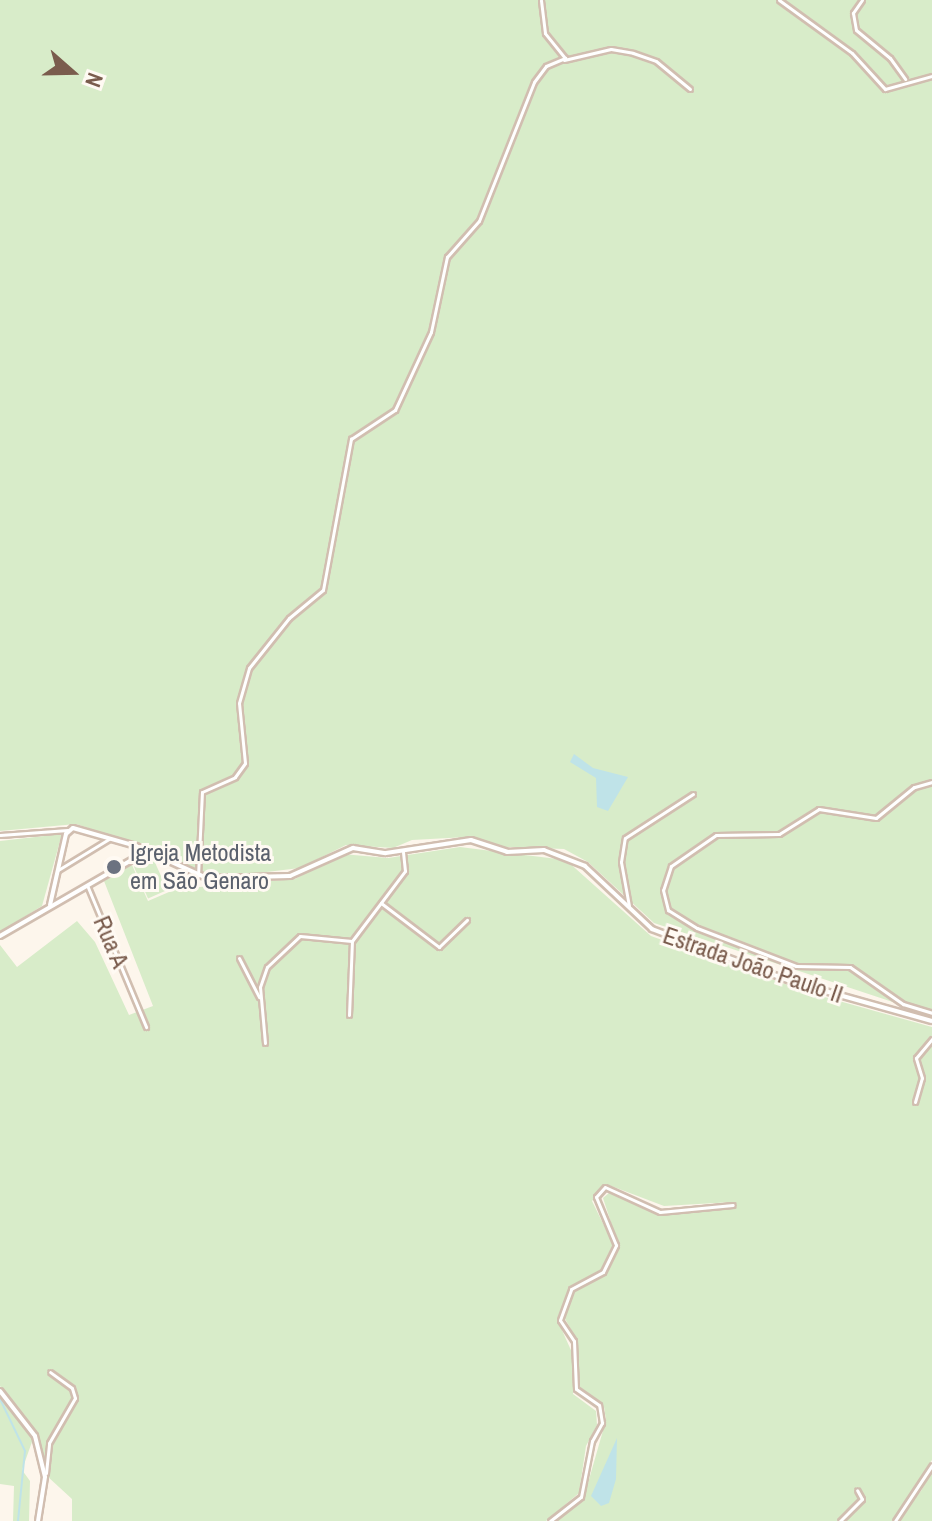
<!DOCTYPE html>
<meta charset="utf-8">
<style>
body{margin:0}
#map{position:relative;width:932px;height:1521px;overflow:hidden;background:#fdf6ec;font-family:"Archivo Narrow",sans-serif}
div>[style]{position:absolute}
.green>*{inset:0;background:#d8ecc9;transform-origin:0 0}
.water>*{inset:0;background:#bfe3e8}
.stream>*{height:2px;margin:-1px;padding:0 1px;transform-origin:1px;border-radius:1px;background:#bfe3e8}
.roads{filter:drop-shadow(2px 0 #d1beb0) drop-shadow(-2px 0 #d1beb0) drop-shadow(0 2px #d1beb0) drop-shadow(0 -2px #d1beb0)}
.minor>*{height:3px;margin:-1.5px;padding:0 1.5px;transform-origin:1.5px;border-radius:1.5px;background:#fff}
.tertiary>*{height:4px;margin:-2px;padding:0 2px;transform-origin:2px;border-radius:2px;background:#fff}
.dots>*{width:22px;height:22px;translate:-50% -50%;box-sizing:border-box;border:4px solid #fffaf3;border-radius:50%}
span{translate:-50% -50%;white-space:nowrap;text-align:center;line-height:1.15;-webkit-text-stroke:6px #fffaf3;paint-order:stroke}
.worship-label{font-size:24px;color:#5b616d}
.left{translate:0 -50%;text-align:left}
.street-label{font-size:24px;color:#7a5c4d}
.north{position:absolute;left:32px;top:32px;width:80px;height:80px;-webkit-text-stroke:6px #fffaf3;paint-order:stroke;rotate:110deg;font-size:22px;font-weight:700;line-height:32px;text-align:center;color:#7a5c4d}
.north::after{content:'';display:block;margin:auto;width:28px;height:36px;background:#7a5c4d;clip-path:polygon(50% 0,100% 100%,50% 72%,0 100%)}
</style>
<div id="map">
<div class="green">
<div style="clip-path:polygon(0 0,932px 0,932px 1015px,654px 923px,588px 862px,564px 849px,505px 847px,467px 837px,412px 840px,393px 848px,346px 845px,300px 868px,232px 876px,194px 871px,150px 848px,76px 824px,0 831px)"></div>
<div style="clip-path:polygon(62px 834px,42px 906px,0 932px,0 841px)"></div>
<div style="clip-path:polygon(460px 847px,566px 860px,651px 936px,807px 992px,932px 1027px,932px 1460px,892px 1521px,843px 1521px,866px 1498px,857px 1489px,861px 1497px,837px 1521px,554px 1521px,584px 1497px,606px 1420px,604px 1407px,580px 1388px,577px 1340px,564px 1317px,576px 1289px,605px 1274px,618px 1244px,603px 1198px,609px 1193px,660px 1215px,732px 1209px,733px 1202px,664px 1206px,606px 1184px,592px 1201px,613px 1244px,601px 1271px,570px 1287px,557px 1319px,574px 1357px,573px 1394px,596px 1411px,597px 1425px,586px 1446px,579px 1493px,546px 1521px,72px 1521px,72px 1499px,47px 1476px,35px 1431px,0 1386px,0 945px,17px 967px,77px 921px,95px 942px,129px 1015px,153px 1006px,104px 881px,132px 865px,148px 901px,176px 889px,295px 879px,342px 854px,388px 858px)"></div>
<div style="left:153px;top:858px;width:35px;height:21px;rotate:66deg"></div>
<div style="clip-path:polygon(0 1397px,33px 1439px,22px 1470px,30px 1481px,29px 1521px,13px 1521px,14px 1486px,0 1484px)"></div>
<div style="clip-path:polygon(932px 1471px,932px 1521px,896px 1521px,921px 1491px)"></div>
</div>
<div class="water">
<div style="clip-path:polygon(574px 754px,593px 768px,628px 777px,608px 811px,597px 807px,596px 778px,570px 762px)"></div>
<div style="clip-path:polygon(617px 1438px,616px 1479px,609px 1503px,601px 1506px,591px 1496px)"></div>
</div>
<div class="stream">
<div style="left:0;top:1399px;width:58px;rotate:64.3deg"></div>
<div style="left:25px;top:1451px;width:70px;rotate:95.7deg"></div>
</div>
<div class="roads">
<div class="minor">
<div style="left:779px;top:0;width:90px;rotate:36deg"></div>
<div style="left:852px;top:53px;width:49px;rotate:47.5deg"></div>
<div style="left:885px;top:89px;width:49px;rotate:-15.5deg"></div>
<div style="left:862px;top:0;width:16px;rotate:125deg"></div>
<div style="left:853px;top:13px;width:17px;rotate:80deg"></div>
<div style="left:856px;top:30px;width:44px;rotate:39.5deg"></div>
<div style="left:890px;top:58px;width:26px;rotate:54deg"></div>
<div style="left:564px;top:60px;width:48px;rotate:-13.2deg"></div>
<div style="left:611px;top:49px;width:22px;rotate:10deg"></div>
<div style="left:633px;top:53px;width:24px;rotate:19deg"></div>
<div style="left:656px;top:61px;width:44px;rotate:39.5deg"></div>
<div style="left:932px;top:782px;width:19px;rotate:164deg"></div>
<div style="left:914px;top:787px;width:49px;rotate:140.8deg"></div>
<div style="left:876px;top:818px;width:58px;rotate:-171deg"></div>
<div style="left:819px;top:809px;width:47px;rotate:148deg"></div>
<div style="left:779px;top:834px;width:63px;rotate:179.1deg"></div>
<div style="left:716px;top:835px;width:55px;rotate:145.4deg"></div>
<div style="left:671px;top:866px;width:25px;rotate:108deg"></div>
<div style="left:663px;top:890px;width:21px;rotate:76deg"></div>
<div style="left:668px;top:910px;width:34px;rotate:32deg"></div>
<div style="left:697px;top:928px;width:106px;rotate:21deg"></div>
<div style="left:796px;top:966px;width:54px;rotate:1.1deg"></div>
<div style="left:850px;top:967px;width:65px;rotate:34.9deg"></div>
<div style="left:903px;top:1004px;width:30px;rotate:17deg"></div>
<div style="left:0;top:835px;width:68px;rotate:-4.2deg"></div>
<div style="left:58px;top:870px;width:60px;rotate:-31.3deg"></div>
<div style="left:198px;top:876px;width:84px;rotate:-87.3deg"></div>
<div style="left:202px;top:792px;width:36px;rotate:-24deg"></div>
<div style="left:235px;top:777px;width:17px;rotate:-54deg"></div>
<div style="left:245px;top:763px;width:60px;rotate:-95.7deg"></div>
<div style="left:239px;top:703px;width:36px;rotate:-74deg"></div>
<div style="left:249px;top:668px;width:64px;rotate:-51.3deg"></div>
<div style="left:289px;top:618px;width:44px;rotate:-39.5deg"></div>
<div style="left:323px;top:590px;width:154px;rotate:-79.5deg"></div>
<div style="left:351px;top:439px;width:53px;rotate:-33.4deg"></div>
<div style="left:395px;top:410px;width:86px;rotate:-65.2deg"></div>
<div style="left:431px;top:332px;width:77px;rotate:-78deg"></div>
<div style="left:447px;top:257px;width:48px;rotate:-48.4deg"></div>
<div style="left:479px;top:221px;width:149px;rotate:-68.4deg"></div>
<div style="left:534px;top:82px;width:20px;rotate:-53deg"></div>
<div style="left:546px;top:66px;width:21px;rotate:-23deg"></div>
<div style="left:565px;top:58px;width:32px;rotate:-129deg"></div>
<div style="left:545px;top:33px;width:33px;rotate:-97deg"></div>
<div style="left:87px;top:885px;width:154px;rotate:67.4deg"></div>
<div style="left:381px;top:903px;width:73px;rotate:37.2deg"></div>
<div style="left:439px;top:947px;width:39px;rotate:-44deg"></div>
<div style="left:629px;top:906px;width:45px;rotate:-100.3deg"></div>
<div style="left:621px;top:862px;width:24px;rotate:-81deg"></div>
<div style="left:625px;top:838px;width:81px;rotate:-32.9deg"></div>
<div style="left:239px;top:958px;width:44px;rotate:62.9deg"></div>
<div style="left:349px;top:1015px;width:74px;rotate:-87.7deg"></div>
<div style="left:352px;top:941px;width:88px;rotate:-52.9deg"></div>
<div style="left:405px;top:871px;width:19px;rotate:-96deg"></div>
<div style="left:265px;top:1043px;width:56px;rotate:-95.1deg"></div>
<div style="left:260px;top:987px;width:21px;rotate:-71deg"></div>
<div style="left:267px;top:967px;width:45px;rotate:-43.2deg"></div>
<div style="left:300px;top:936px;width:52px;rotate:5.5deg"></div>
<div style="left:915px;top:1102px;width:25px;rotate:-74deg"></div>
<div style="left:922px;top:1078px;width:21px;rotate:-107deg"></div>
<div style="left:916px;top:1058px;width:25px;rotate:-50deg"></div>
<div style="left:46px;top:1473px;width:30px;rotate:-84deg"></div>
<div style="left:49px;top:1443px;width:52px;rotate:-60deg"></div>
<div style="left:75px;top:1398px;width:10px;rotate:-107deg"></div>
<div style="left:72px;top:1388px;width:27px;rotate:-144deg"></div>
<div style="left:550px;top:1521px;width:39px;rotate:-38deg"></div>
<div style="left:581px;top:1497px;width:57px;rotate:-78.9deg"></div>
<div style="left:592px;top:1441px;width:21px;rotate:-61deg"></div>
<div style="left:602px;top:1423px;width:18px;rotate:-99deg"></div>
<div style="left:599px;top:1405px;width:28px;rotate:-145deg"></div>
<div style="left:576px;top:1389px;width:48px;rotate:-92.4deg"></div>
<div style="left:574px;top:1341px;width:25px;rotate:-124deg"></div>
<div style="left:560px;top:1320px;width:33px;rotate:-70deg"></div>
<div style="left:571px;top:1289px;width:36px;rotate:-28deg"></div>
<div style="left:603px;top:1272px;width:30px;rotate:-64deg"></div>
<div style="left:616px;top:1245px;width:52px;rotate:-112.6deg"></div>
<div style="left:596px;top:1197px;width:13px;rotate:-48deg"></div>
<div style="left:605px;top:1187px;width:60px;rotate:24.4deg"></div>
<div style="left:660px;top:1212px;width:73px;rotate:-5.5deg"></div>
<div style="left:840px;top:1521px;width:31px;rotate:-45deg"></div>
<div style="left:862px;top:1499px;width:10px;rotate:-119deg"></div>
<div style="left:895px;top:1521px;width:67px;rotate:-56.5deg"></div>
</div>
<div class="tertiary">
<div style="left:50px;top:905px;width:73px;rotate:-77.3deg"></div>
<div style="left:66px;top:834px;width:9px;rotate:-41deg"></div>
<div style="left:73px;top:828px;width:66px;rotate:15.9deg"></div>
<div style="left:136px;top:846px;width:78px;rotate:24.3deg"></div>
<div style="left:207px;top:878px;width:83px;rotate:-1.4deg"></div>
<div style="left:290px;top:876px;width:69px;rotate:-24deg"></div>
<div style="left:353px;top:848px;width:33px;rotate:9deg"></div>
<div style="left:386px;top:853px;width:86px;rotate:-8.7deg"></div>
<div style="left:471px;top:840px;width:38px;rotate:18deg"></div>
<div style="left:507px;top:852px;width:37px;rotate:-3deg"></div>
<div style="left:544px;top:850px;width:44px;rotate:21.3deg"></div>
<div style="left:585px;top:866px;width:92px;rotate:43.2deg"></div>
<div style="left:652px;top:929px;width:151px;rotate:20.6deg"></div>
<div style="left:793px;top:982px;width:144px;rotate:15.7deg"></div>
<div style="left:0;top:936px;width:170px;rotate:-30deg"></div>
<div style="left:0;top:1391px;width:57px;rotate:52.1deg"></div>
<div style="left:35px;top:1436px;width:42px;rotate:76.3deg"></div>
<div style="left:45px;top:1477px;width:45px;rotate:99deg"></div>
</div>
</div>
<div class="dots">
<div style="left:114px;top:867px;background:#6b7280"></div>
</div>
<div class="worship-label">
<span class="left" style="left:130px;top:867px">Igreja Metodista<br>em São Genaro</span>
</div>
<div class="street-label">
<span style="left:111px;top:942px;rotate:67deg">Rua A</span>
<span style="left:753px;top:965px;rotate:19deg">Estrada João Paulo II</span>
</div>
<div class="north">N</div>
</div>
